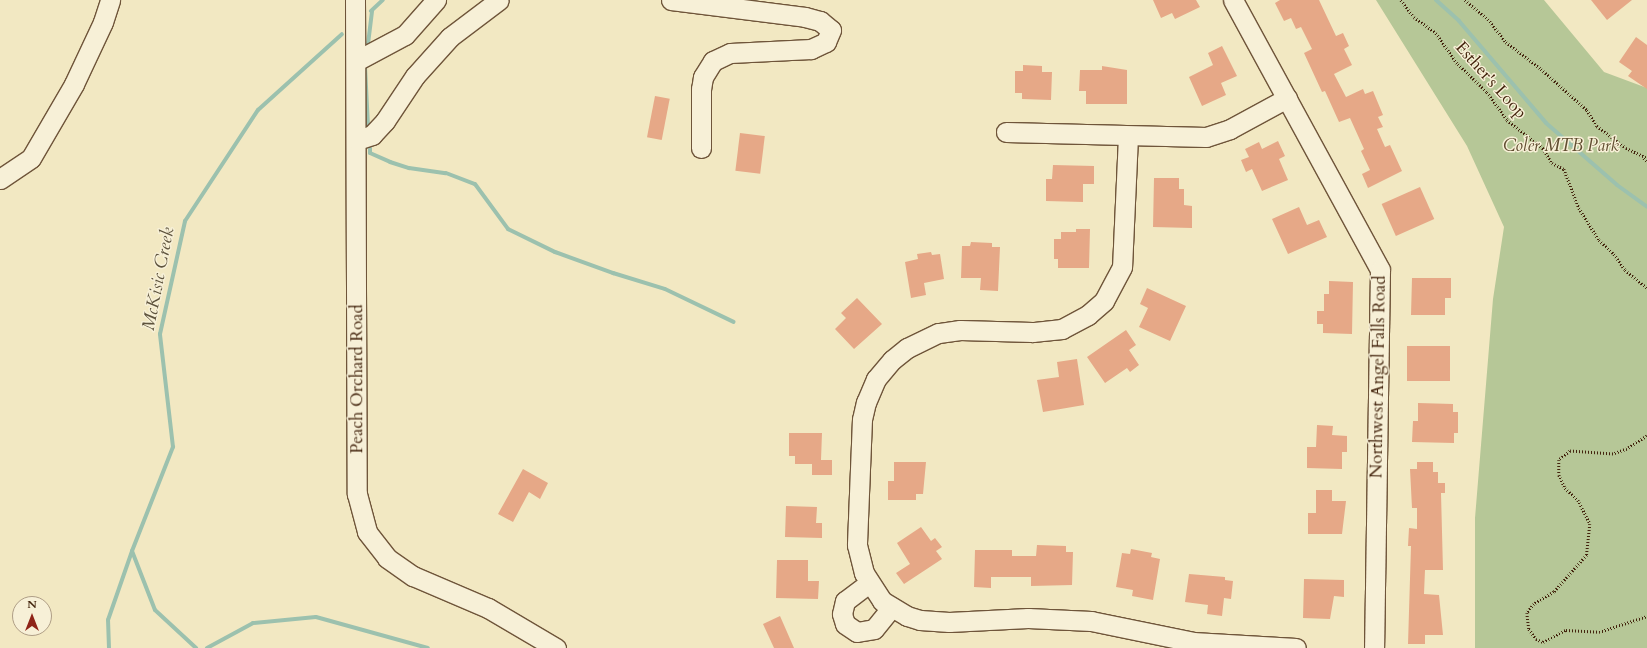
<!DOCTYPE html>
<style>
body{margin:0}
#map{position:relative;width:1647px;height:648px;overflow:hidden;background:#f2e8c2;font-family:Cardo,serif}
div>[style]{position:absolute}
.green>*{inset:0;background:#b6c797}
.stream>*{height:4px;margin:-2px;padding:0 2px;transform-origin:2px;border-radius:2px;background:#9cc1ae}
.building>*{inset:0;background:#e6a887;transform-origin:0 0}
.path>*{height:2.5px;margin-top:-1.25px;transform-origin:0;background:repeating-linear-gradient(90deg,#43240d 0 1px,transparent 0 3px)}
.roads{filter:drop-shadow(1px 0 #6f553a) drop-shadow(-1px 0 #6f553a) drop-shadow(0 1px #6f553a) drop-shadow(0 -1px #6f553a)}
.minor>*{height:19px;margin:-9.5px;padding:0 9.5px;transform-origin:9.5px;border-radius:9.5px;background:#f7f0d7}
span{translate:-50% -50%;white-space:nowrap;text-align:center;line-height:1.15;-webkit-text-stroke:3px #f7f0d7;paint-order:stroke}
.street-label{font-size:17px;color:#43240d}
.park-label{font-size:17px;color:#604d30;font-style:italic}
.water-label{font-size:18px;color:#5e533d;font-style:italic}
.north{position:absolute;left:12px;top:596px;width:40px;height:40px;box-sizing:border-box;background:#f7f0d7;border:1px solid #af9e86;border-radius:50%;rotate:0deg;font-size:11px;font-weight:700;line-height:16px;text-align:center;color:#43240d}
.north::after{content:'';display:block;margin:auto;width:14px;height:18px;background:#8f2418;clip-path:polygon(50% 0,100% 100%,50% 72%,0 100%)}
</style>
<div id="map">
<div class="green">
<div style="clip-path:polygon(1376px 0,1544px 0,1604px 72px,1647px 88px,1647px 648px,1475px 648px,1475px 518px,1493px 299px,1504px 227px,1467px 146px)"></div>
</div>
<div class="stream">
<div style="left:1436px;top:0;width:31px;rotate:42deg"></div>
<div style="left:1459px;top:21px;width:134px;rotate:49.5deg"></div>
<div style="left:1546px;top:123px;width:94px;rotate:41.1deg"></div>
<div style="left:1617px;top:185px;width:37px;rotate:36deg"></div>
<div style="left:371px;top:11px;width:16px;rotate:-43deg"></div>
<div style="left:368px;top:44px;width:33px;rotate:-83deg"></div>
<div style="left:365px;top:67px;width:59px;rotate:87.1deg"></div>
<div style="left:370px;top:148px;width:5px;rotate:90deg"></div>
<div style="left:370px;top:153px;width:22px;rotate:24deg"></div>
<div style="left:390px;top:162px;width:20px;rotate:18deg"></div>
<div style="left:409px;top:168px;width:37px;rotate:8deg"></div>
<div style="left:446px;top:173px;width:31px;rotate:21deg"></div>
<div style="left:475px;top:184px;width:56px;rotate:53.7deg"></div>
<div style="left:508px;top:229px;width:52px;rotate:26.1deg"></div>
<div style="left:555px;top:252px;width:62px;rotate:19.9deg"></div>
<div style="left:613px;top:273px;width:54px;rotate:17.1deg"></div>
<div style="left:665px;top:289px;width:76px;rotate:25.6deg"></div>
<div style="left:132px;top:551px;width:63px;rotate:68.7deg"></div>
<div style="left:155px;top:610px;width:56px;rotate:42.8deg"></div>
<div style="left:109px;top:648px;width:28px;rotate:-92deg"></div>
<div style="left:108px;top:620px;width:73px;rotate:-70.8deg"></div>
<div style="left:132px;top:551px;width:112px;rotate:-68.5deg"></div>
<div style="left:173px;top:447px;width:114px;rotate:-96.6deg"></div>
<div style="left:160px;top:334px;width:116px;rotate:-77.5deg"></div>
<div style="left:185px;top:221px;width:133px;rotate:-56.7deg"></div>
<div style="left:258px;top:110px;width:113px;rotate:-42.1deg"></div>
<div style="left:207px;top:648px;width:52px;rotate:-28.5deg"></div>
<div style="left:253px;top:623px;width:63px;rotate:-5.4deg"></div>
<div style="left:316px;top:617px;width:116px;rotate:15.5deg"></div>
</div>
<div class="building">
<div style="clip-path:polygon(1153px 0,1196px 0,1200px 7px,1175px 19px,1172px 13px,1161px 18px)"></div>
<div style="clip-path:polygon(1280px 0,1319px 0,1336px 36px,1343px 33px,1349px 46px,1344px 49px,1352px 65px,1334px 74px,1346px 97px,1363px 89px,1365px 94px,1373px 91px,1383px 115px,1378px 117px,1383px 127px,1377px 129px,1385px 147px,1390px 145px,1402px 171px,1368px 188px,1362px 174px,1370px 170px,1361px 151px,1364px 149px,1350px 118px,1339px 122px,1325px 91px,1322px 92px,1304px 53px,1312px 49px,1301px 27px,1296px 29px,1291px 18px,1284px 21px,1275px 3px)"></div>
<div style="clip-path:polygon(1591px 0,1632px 0,1607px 20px)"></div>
<div style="clip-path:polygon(1636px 37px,1647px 45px,1647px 89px,1628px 76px,1632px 71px,1619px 62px)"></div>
<div style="clip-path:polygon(1222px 46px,1237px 76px,1221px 83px,1226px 95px,1202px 106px,1189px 77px,1213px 65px,1208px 53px)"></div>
<div style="clip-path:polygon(1023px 65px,1042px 66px,1042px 72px,1052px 72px,1051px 100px,1022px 99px,1022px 93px,1015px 93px,1015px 71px,1023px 71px)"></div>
<div style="clip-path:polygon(1102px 66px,1127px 70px,1127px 104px,1086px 104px,1086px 91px,1079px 91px,1080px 70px,1102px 70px)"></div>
<div style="left:655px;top:96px;width:15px;height:42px;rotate:11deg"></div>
<div style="left:740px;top:133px;width:25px;height:38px;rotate:7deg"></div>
<div style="clip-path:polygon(1278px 141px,1285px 156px,1279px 159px,1288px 180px,1262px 191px,1252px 169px,1246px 172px,1241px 160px,1249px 157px,1245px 149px,1259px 142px,1262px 149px)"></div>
<div style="clip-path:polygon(1053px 165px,1094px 166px,1094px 184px,1083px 184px,1083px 202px,1046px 201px,1046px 179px,1052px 179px)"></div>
<div style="clip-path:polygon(1154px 178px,1179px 178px,1179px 189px,1184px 189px,1184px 205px,1192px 206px,1192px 228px,1153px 227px)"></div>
<div style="left:1420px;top:187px;width:35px;height:42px;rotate:66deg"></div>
<div style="clip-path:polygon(1299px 207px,1307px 225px,1319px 220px,1327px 237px,1288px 254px,1272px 219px)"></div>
<div style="clip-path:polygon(1076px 229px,1090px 229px,1089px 268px,1058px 268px,1058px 259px,1054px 259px,1054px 239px,1061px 239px,1061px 232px,1076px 232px)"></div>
<div style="clip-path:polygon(971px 242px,992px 243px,992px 247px,1000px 247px,998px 291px,980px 290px,981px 278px,961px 278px,962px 246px,970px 246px)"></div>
<div style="clip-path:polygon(931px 252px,932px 255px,940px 254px,944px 279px,924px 283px,926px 295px,911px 298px,905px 262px,918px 259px,917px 254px)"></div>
<div style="clip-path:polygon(1412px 278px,1451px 278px,1451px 298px,1445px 298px,1445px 315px,1411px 315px)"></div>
<div style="clip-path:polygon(1329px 281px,1353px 282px,1352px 334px,1323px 333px,1323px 324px,1317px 324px,1317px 311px,1324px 311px,1324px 294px,1329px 294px)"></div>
<div style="clip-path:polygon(1147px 288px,1186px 306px,1170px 341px,1139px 327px,1148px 308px,1140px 304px)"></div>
<div style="clip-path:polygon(857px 298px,882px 324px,854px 349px,835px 329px,846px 318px,841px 313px)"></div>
<div style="clip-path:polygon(1126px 330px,1136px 345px,1129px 350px,1139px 365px,1130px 372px,1127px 368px,1105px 383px,1087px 357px)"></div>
<div style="left:1407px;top:346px;width:43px;height:35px"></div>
<div style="clip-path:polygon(1077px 359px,1084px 405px,1043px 412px,1037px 380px,1059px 377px,1057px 362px)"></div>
<div style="clip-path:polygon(1418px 403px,1453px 404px,1453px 412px,1458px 412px,1458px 433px,1454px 433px,1454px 443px,1412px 442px,1413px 421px,1418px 421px)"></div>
<div style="clip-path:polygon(1317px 425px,1333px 426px,1332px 435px,1347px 436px,1347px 452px,1342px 452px,1342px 469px,1307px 468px,1307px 447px,1316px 447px)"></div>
<div style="clip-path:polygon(789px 433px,822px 433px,821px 460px,832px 460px,832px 475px,812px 475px,812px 464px,795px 464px,795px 456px,789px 456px)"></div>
<div style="clip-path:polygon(894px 462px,926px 462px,923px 494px,916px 494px,916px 500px,888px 500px,888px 481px,894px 481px)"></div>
<div style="clip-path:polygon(1417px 462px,1433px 462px,1433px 472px,1438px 472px,1438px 483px,1445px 483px,1445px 493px,1441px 493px,1443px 570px,1425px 570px,1424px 594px,1439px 595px,1443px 635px,1425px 635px,1425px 644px,1408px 644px,1411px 546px,1408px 546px,1409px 528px,1417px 529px,1417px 508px,1412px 508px,1410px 469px,1417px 469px)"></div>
<div style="clip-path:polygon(523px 469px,548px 483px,540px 499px,529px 492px,513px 522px,498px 514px)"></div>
<div style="clip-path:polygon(1316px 490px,1332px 490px,1332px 501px,1346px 501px,1342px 534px,1308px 534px,1308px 513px,1316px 513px)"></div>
<div style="clip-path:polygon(786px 506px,817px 507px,816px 523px,822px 523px,822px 538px,785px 537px)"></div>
<div style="clip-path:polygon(921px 527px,931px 541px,935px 538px,942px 547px,936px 551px,942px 559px,904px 584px,896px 573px,910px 564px,897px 543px)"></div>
<div style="clip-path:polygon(1037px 545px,1066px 546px,1066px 552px,1073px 552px,1072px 585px,1031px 586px,1031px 577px,991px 577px,991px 588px,974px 587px,975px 550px,1012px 550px,1012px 556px,1036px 556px)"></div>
<div style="clip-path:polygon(1131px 549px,1152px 553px,1151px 557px,1160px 559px,1153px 600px,1132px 596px,1133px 590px,1116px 587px,1122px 553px,1130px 554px)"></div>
<div style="clip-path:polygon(777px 560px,808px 560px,808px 581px,819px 581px,818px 599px,776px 598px)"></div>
<div style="clip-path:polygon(1189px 574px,1225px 577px,1225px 580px,1233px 581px,1231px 599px,1224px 598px,1222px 616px,1207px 614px,1208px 605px,1185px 602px)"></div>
<div style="clip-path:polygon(1304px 579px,1344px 580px,1344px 597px,1334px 596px,1330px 619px,1303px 618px)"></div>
<div style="clip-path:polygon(780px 616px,794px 648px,774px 648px,763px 624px)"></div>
</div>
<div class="path">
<div style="left:1401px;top:0;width:21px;rotate:53deg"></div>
<div style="left:1414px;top:17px;width:27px;rotate:36deg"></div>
<div style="left:1436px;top:33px;width:38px;rotate:55deg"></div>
<div style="left:1458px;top:64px;width:40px;rotate:44deg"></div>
<div style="left:1487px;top:92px;width:34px;rotate:54deg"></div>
<div style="left:1507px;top:120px;width:46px;rotate:37.9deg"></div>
<div style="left:1543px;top:148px;width:17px;rotate:59deg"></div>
<div style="left:1552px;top:163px;width:13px;rotate:27deg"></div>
<div style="left:1564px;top:169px;width:42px;rotate:69deg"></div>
<div style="left:1579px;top:208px;width:38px;rotate:58deg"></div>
<div style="left:1599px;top:240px;width:21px;rotate:43deg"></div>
<div style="left:1614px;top:254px;width:19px;rotate:55deg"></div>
<div style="left:1625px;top:270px;width:28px;rotate:39deg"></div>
<div style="left:1465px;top:0;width:30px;rotate:40deg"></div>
<div style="left:1488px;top:19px;width:29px;rotate:52deg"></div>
<div style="left:1506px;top:42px;width:44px;rotate:37.6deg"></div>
<div style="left:1541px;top:69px;width:62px;rotate:41.7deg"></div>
<div style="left:1587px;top:110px;width:19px;rotate:58deg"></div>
<div style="left:1597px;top:126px;width:36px;rotate:37deg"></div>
<div style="left:1626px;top:148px;width:23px;rotate:25deg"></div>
<div style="left:1644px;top:158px;width:5px;rotate:53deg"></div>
<div style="left:1647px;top:436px;width:24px;rotate:147deg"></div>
<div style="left:1627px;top:449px;width:15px;rotate:160deg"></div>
<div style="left:1613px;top:454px;width:43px;rotate:-176deg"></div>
<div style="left:1570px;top:451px;width:14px;rotate:141deg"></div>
<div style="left:1559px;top:460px;width:15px;rotate:90deg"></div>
<div style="left:1559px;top:475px;width:14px;rotate:65deg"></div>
<div style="left:1565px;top:488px;width:18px;rotate:43deg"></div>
<div style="left:1578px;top:500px;width:27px;rotate:63deg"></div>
<div style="left:1590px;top:524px;width:31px;rotate:96deg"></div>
<div style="left:1587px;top:555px;width:50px;rotate:131.7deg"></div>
<div style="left:1554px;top:592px;width:23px;rotate:149deg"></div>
<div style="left:1534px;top:604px;width:11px;rotate:128deg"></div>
<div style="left:1527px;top:613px;width:16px;rotate:83deg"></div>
<div style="left:1529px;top:629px;width:12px;rotate:55deg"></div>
<div style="left:1536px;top:639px;width:8px;rotate:23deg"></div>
<div style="left:1543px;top:642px;width:26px;rotate:-28deg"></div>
<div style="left:1566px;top:630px;width:33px;rotate:3deg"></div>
<div style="left:1599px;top:632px;width:51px;rotate:-18.4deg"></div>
</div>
<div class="roads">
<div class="minor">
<div style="left:355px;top:0;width:494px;rotate:89.8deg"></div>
<div style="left:357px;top:494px;width:39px;rotate:75deg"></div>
<div style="left:367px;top:532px;width:33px;rotate:52deg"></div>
<div style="left:387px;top:558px;width:32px;rotate:35deg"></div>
<div style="left:413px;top:576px;width:82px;rotate:23.1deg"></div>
<div style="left:488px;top:608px;width:79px;rotate:30.5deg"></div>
<div style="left:671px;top:0;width:135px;rotate:7.2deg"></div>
<div style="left:805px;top:17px;width:16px;rotate:15deg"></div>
<div style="left:820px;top:21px;width:14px;rotate:39deg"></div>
<div style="left:831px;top:30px;width:13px;rotate:113deg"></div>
<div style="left:826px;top:42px;width:17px;rotate:155deg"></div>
<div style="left:811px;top:49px;width:81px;rotate:177.2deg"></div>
<div style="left:730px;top:53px;width:19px;rotate:155deg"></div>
<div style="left:713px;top:61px;width:19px;rotate:122deg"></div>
<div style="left:703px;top:77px;width:12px;rotate:99deg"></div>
<div style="left:701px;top:89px;width:59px;rotate:90deg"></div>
<div style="left:1233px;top:0;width:307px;rotate:61.4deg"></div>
<div style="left:1380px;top:270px;width:378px;rotate:90.9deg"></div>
<div style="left:356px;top:61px;width:55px;rotate:-28deg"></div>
<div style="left:405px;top:35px;width:47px;rotate:-48.5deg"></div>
<div style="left:1006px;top:132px;width:200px;rotate:1.4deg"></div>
<div style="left:1206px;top:137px;width:25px;rotate:-18deg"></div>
<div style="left:1230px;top:129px;width:65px;rotate:-28.5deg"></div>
<div style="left:1128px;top:136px;width:131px;rotate:92.6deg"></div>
<div style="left:1122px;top:267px;width:38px;rotate:118deg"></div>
<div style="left:1104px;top:301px;width:21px;rotate:139deg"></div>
<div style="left:1088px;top:315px;width:30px;rotate:152deg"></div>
<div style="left:1062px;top:329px;width:30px;rotate:174deg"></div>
<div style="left:1032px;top:332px;width:72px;rotate:-178.4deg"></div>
<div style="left:960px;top:330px;width:22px;rotate:172deg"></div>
<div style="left:938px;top:333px;width:34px;rotate:154deg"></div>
<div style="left:907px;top:348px;width:19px;rotate:141deg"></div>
<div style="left:892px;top:360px;width:25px;rotate:130deg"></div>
<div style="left:876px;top:379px;width:25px;rotate:113deg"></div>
<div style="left:866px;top:402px;width:17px;rotate:103deg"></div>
<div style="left:862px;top:419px;width:126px;rotate:92.3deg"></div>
<div style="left:857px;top:545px;width:29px;rotate:76deg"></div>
<div style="left:864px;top:573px;width:33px;rotate:57deg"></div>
<div style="left:882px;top:601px;width:29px;rotate:31deg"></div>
<div style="left:907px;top:616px;width:14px;rotate:17deg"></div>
<div style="left:920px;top:620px;width:29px;rotate:4deg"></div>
<div style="left:949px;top:622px;width:79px;rotate:-2.9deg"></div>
<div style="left:1028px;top:618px;width:63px;rotate:2.7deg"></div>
<div style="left:1091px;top:621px;width:104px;rotate:11.6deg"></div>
<div style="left:1193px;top:642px;width:103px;rotate:3.3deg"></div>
<div style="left:357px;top:140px;width:16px;rotate:-18deg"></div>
<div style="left:372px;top:135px;width:19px;rotate:-47deg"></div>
<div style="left:385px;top:121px;width:54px;rotate:-56.3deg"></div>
<div style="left:415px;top:76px;width:52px;rotate:-48.1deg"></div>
<div style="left:450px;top:37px;width:61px;rotate:-37.1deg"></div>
<div style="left:0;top:179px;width:37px;rotate:-34deg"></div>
<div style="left:31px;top:158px;width:86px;rotate:-59.8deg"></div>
<div style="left:74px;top:84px;width:68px;rotate:-64.9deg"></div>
<div style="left:103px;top:22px;width:23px;rotate:-72deg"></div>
<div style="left:869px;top:583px;width:30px;rotate:143deg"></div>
<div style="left:845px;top:601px;width:13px;rotate:103deg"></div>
<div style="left:842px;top:614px;width:10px;rotate:73deg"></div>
<div style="left:845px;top:624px;width:14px;rotate:34deg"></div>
<div style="left:857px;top:632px;width:17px;rotate:-10deg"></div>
<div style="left:874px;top:629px;width:28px;rotate:-51deg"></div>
</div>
</div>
<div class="street-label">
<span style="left:1491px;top:80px;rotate:48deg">Esther's Loop</span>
<span style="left:1378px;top:377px;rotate:-89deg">Northwest Angel Falls Road</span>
<span style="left:357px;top:379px;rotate:-90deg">Peach Orchard Road</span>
</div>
<div class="park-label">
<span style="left:1561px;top:146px">Coler MTB Park</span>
</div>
<div class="water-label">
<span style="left:159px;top:279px;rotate:-79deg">McKisic Creek</span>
</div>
<div class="north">N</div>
</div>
